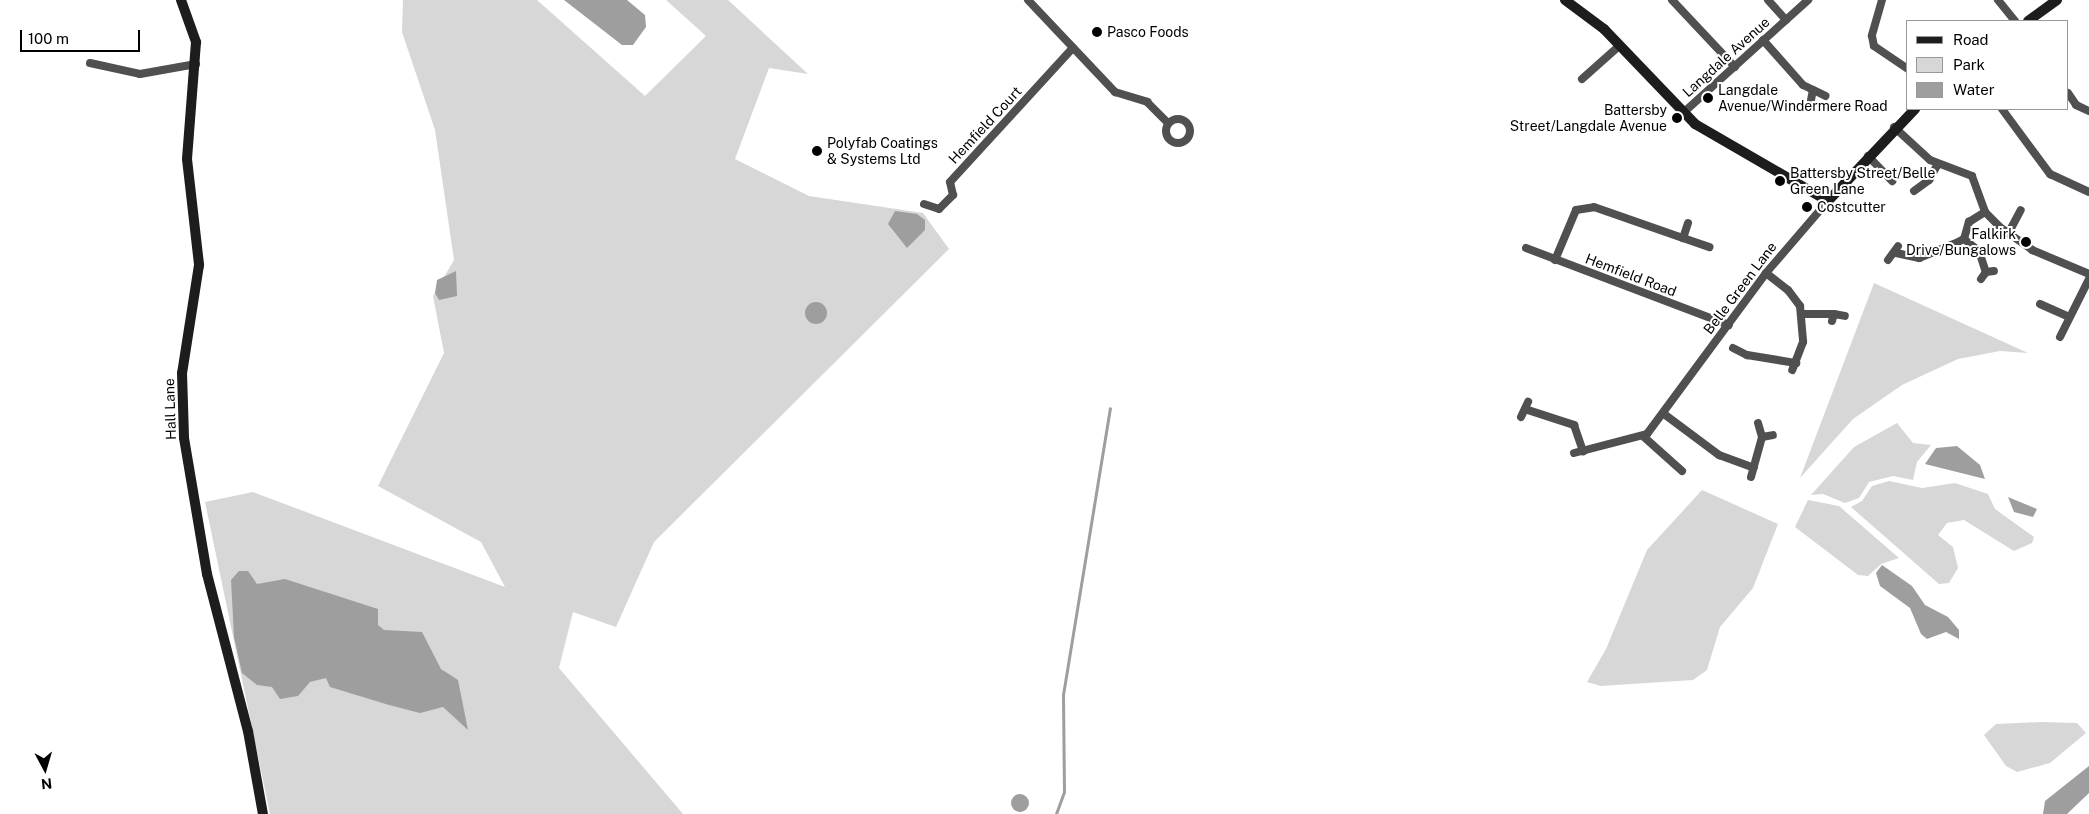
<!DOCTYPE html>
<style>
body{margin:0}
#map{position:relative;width:2089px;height:814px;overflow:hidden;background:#fff;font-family:"Public Sans",sans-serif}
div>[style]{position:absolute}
.green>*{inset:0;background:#d7d7d7}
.water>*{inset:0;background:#9e9e9e}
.round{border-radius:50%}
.stream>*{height:2.5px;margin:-1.25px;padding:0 1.25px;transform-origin:1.25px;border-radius:1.25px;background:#9e9e9e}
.street>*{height:8px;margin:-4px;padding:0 4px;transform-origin:4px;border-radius:4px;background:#505050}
.street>.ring{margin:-4px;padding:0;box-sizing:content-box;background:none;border:8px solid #505050;border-radius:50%}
.secondary>*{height:10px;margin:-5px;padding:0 5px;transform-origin:5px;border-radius:5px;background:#1d1d1d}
.dots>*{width:14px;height:14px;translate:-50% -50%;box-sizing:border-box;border:2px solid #fff;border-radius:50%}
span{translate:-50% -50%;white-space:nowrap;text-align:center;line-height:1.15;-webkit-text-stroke:4px #fff;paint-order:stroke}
.poi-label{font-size:14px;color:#000}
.left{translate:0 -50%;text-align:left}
.right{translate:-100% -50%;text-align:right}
.street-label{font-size:14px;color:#000}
.legend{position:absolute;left:1906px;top:20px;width:162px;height:90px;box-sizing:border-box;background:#fff;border:1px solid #999;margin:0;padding:6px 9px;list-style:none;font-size:15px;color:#000}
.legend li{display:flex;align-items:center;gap:10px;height:25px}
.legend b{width:25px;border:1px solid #999}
.north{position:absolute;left:20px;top:744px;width:50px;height:50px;-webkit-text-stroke:4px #fff;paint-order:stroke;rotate:174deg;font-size:14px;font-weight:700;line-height:20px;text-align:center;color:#000}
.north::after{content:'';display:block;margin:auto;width:18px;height:22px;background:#000;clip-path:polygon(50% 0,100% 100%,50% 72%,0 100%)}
.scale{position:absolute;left:20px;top:30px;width:120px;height:22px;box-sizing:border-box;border:2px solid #000;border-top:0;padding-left:6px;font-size:15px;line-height:18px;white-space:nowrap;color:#000;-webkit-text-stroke:4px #fff;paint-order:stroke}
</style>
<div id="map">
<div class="green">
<div style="clip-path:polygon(403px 0,537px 0,645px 96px,706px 36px,666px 0,728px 0,808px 74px,769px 68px,735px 159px,809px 196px,923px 213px,949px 249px,654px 542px,616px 627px,573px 612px,559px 668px,683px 814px,270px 814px,205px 502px,253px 492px,505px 587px,481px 542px,378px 486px,444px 353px,433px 296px,454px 260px,435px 130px,402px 32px)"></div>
<div style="clip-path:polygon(1874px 283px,2028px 353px,2000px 351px,1958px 359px,1902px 385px,1853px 419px,1800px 478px)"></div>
<div style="clip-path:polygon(1897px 423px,1913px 443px,1931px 445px,1917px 462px,1913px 480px,1893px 476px,1869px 482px,1859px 498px,1845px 503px,1823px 494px,1811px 495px,1854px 447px)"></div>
<div style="clip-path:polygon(1889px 481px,1922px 488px,1955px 483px,1988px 494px,1995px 509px,2034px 537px,2032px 543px,2014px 551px,1964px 520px,1947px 523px,1938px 535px,1953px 547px,1958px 568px,1949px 583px,1939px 584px,1851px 507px,1862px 501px,1872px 486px)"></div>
<div style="clip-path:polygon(1702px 490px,1778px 524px,1753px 588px,1720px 627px,1707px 670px,1693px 680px,1601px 686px,1587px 682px,1606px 649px,1647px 550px)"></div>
<div style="clip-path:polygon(1808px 500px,1839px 506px,1899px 558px,1881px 564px,1868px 576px,1858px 575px,1795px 527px)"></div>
<div style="clip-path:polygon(2041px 722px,2077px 723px,2086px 733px,2050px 763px,2017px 772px,2006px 766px,1984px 735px,1996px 724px)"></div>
</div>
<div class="water">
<div style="clip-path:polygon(564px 0,627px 0,645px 15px,646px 27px,633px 45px,622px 45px)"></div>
<div style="clip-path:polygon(895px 211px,917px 214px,925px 220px,925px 230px,907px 248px,888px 224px)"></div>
<div style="clip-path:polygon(456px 271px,457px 296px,439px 300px,435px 293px,437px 280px)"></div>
<div class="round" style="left:805px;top:302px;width:22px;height:22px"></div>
<div style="clip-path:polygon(1957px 446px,1980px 465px,1985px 479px,1925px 464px,1936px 448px)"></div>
<div style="clip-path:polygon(2008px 497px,2037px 509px,2033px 517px,2014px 512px)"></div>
<div style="clip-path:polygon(1882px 565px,1912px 586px,1925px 605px,1948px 617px,1959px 630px,1959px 639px,1946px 632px,1927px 639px,1921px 634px,1910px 608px,1880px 586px,1876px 573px)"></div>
<div style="clip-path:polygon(239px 571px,248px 571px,257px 584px,285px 579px,378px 609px,378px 625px,384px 630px,422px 632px,441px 669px,458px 680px,468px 730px,443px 707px,420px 713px,389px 705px,330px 687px,326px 678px,310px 682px,298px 696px,280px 699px,272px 687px,257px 685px,242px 673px,234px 637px,231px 580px)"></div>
<div style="clip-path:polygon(2089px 766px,2089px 793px,2067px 814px,2043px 814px,2045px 801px)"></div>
<div class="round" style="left:1011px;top:794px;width:18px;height:18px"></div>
</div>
<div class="stream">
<div style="left:1056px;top:814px;width:23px;rotate:-70deg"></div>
<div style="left:1064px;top:792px;width:97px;rotate:-90.6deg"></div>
<div style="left:1063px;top:695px;width:290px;rotate:-80.7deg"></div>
</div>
<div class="street">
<div style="left:1028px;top:0;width:127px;rotate:46.6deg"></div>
<div style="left:1115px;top:92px;width:34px;rotate:17deg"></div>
<div style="left:1147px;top:102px;width:30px;rotate:45deg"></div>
<div style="left:1672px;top:0;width:92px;rotate:46.8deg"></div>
<div style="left:1768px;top:0;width:27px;rotate:48deg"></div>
<div style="left:1882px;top:0;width:37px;rotate:106deg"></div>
<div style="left:1872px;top:36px;width:10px;rotate:79deg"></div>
<div style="left:1874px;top:46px;width:41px;rotate:34.1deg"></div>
<div style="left:1998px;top:0;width:27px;rotate:51deg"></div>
<div style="left:1763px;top:40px;width:60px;rotate:48.4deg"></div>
<div style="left:1803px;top:85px;width:25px;rotate:26deg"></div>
<div style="left:90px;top:63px;width:51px;rotate:12.4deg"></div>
<div style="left:140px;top:74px;width:57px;rotate:-10.1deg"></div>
<div style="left:1582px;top:79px;width:50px;rotate:-41.7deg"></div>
<div style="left:2068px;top:93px;width:14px;rotate:56deg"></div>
<div style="left:2076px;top:105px;width:14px;rotate:25deg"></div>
<div style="left:1811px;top:100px;width:10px;rotate:-79deg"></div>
<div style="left:2002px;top:109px;width:81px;rotate:53.6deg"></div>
<div style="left:2050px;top:174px;width:43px;rotate:24.8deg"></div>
<div style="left:1683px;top:113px;width:169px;rotate:-42.1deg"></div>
<div class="ring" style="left:1166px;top:119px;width:16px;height:16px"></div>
<div style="left:1894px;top:127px;width:49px;rotate:42.5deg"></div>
<div style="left:1930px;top:160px;width:45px;rotate:20.9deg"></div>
<div style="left:1972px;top:176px;width:38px;rotate:70deg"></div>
<div style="left:1985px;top:212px;width:23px;rotate:45deg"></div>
<div style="left:2001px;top:228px;width:38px;rotate:35deg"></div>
<div style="left:2032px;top:250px;width:62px;rotate:22.8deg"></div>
<div style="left:1868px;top:156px;width:35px;rotate:46deg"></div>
<div style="left:1914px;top:191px;width:19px;rotate:-36deg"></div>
<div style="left:1929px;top:180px;width:18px;rotate:-61deg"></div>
<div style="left:924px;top:204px;width:16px;rotate:18deg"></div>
<div style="left:939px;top:209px;width:20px;rotate:-45deg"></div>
<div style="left:953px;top:195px;width:13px;rotate:-103deg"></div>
<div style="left:950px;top:182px;width:182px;rotate:-47.5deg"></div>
<div style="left:1688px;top:223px;width:16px;rotate:108deg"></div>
<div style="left:1683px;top:238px;width:28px;rotate:19deg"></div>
<div style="left:2008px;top:234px;width:27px;rotate:-62deg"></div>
<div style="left:1964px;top:239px;width:19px;rotate:39deg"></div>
<div style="left:1979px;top:251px;width:22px;rotate:72deg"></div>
<div style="left:1526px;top:248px;width:217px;rotate:20.8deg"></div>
<div style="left:1896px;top:253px;width:24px;rotate:12deg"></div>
<div style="left:1919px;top:258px;width:38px;rotate:-22deg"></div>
<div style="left:1954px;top:244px;width:11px;rotate:-27deg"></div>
<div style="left:1964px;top:239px;width:18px;rotate:-74deg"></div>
<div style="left:1969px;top:222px;width:19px;rotate:-32deg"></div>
<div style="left:1555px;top:260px;width:54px;rotate:-67.2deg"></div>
<div style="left:1576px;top:210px;width:18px;rotate:-9deg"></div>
<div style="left:1594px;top:207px;width:94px;rotate:19.2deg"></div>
<div style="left:1888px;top:260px;width:17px;rotate:-54deg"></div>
<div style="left:1766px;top:273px;width:28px;rotate:38deg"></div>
<div style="left:1788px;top:290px;width:20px;rotate:53deg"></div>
<div style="left:1800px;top:306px;width:36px;rotate:85deg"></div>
<div style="left:1803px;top:342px;width:30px;rotate:111deg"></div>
<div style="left:1981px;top:279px;width:9px;rotate:-54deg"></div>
<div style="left:1986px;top:272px;width:8px;rotate:-7deg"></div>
<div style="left:2040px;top:304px;width:32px;rotate:24deg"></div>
<div style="left:1801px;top:314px;width:33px"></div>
<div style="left:1832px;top:321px;width:7px;rotate:-74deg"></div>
<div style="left:1834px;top:314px;width:11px;rotate:10deg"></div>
<div style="left:2060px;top:337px;width:65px;rotate:-63.4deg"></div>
<div style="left:1733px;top:348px;width:16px;rotate:27deg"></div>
<div style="left:1747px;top:355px;width:50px;rotate:9.3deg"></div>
<div style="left:1525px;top:409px;width:52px;rotate:18.1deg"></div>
<div style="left:1574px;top:425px;width:28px;rotate:71deg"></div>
<div style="left:1664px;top:414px;width:69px;rotate:36.7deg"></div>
<div style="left:1719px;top:455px;width:37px;rotate:20deg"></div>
<div style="left:1521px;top:417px;width:17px;rotate:-65deg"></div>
<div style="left:1758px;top:423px;width:15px;rotate:74deg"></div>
<div style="left:1762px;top:437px;width:11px;rotate:-10deg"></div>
<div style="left:1644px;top:437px;width:51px;rotate:41.8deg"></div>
<div style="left:1574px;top:453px;width:75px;rotate:-14.6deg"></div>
<div style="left:1647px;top:434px;width:200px;rotate:-53.5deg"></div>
<div style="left:1766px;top:273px;width:95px;rotate:-49.3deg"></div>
<div style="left:1751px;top:477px;width:41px;rotate:-74.6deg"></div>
</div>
<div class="secondary">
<div style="left:181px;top:0;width:45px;rotate:70.3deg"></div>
<div style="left:196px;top:42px;width:117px;rotate:94.4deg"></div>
<div style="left:187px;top:159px;width:107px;rotate:83.5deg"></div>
<div style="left:199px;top:265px;width:109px;rotate:98.9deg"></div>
<div style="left:182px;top:373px;width:65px;rotate:88.2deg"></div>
<div style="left:184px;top:438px;width:138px;rotate:80.4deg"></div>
<div style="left:207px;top:574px;width:162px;rotate:75.4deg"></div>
<div style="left:248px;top:731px;width:84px;rotate:79.8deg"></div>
<div style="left:1565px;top:0;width:49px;rotate:36.6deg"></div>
<div style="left:1604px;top:29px;width:132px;rotate:46.2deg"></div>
<div style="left:1695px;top:124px;width:154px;rotate:30.1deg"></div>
<div style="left:1828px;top:201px;width:127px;rotate:-46.6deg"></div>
<div style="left:2028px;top:21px;width:36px;rotate:-36deg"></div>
</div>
<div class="dots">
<div style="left:1097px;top:32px;background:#000"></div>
<div style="left:1708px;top:98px;background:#000"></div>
<div style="left:1677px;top:118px;background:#000"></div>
<div style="left:817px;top:151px;background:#000"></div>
<div style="left:1780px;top:181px;background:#000"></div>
<div style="left:1807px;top:207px;background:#000"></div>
<div style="left:2026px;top:242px;background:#000"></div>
</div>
<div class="poi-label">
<span class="left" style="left:1107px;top:32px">Pasco Foods</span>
<span class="left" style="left:1718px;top:98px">Langdale<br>Avenue/Windermere Road</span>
<span class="right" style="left:1667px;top:118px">Battersby<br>Street/Langdale Avenue</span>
<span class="left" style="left:827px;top:151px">Polyfab Coatings<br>&amp; Systems Ltd</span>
<span class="left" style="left:1790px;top:181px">Battersby Street/Belle<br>Green Lane</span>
<span class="left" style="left:1817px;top:207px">Costcutter</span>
<span class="right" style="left:2016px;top:242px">Falkirk<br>Drive/Bungalows</span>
</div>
<div class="street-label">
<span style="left:1726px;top:57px;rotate:-42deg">Langdale Avenue</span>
<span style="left:985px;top:125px;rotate:-47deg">Hemfield Court</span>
<span style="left:1631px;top:275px;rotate:21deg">Hemfield Road</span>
<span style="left:1740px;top:288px;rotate:-53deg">Belle Green Lane</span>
<span style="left:170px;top:409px;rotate:-92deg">Hall Lane</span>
</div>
<ul class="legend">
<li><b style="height:6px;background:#1d1d1d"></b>Road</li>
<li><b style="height:14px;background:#d7d7d7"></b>Park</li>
<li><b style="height:14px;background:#9e9e9e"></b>Water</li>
</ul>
<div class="north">N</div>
<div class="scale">100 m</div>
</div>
